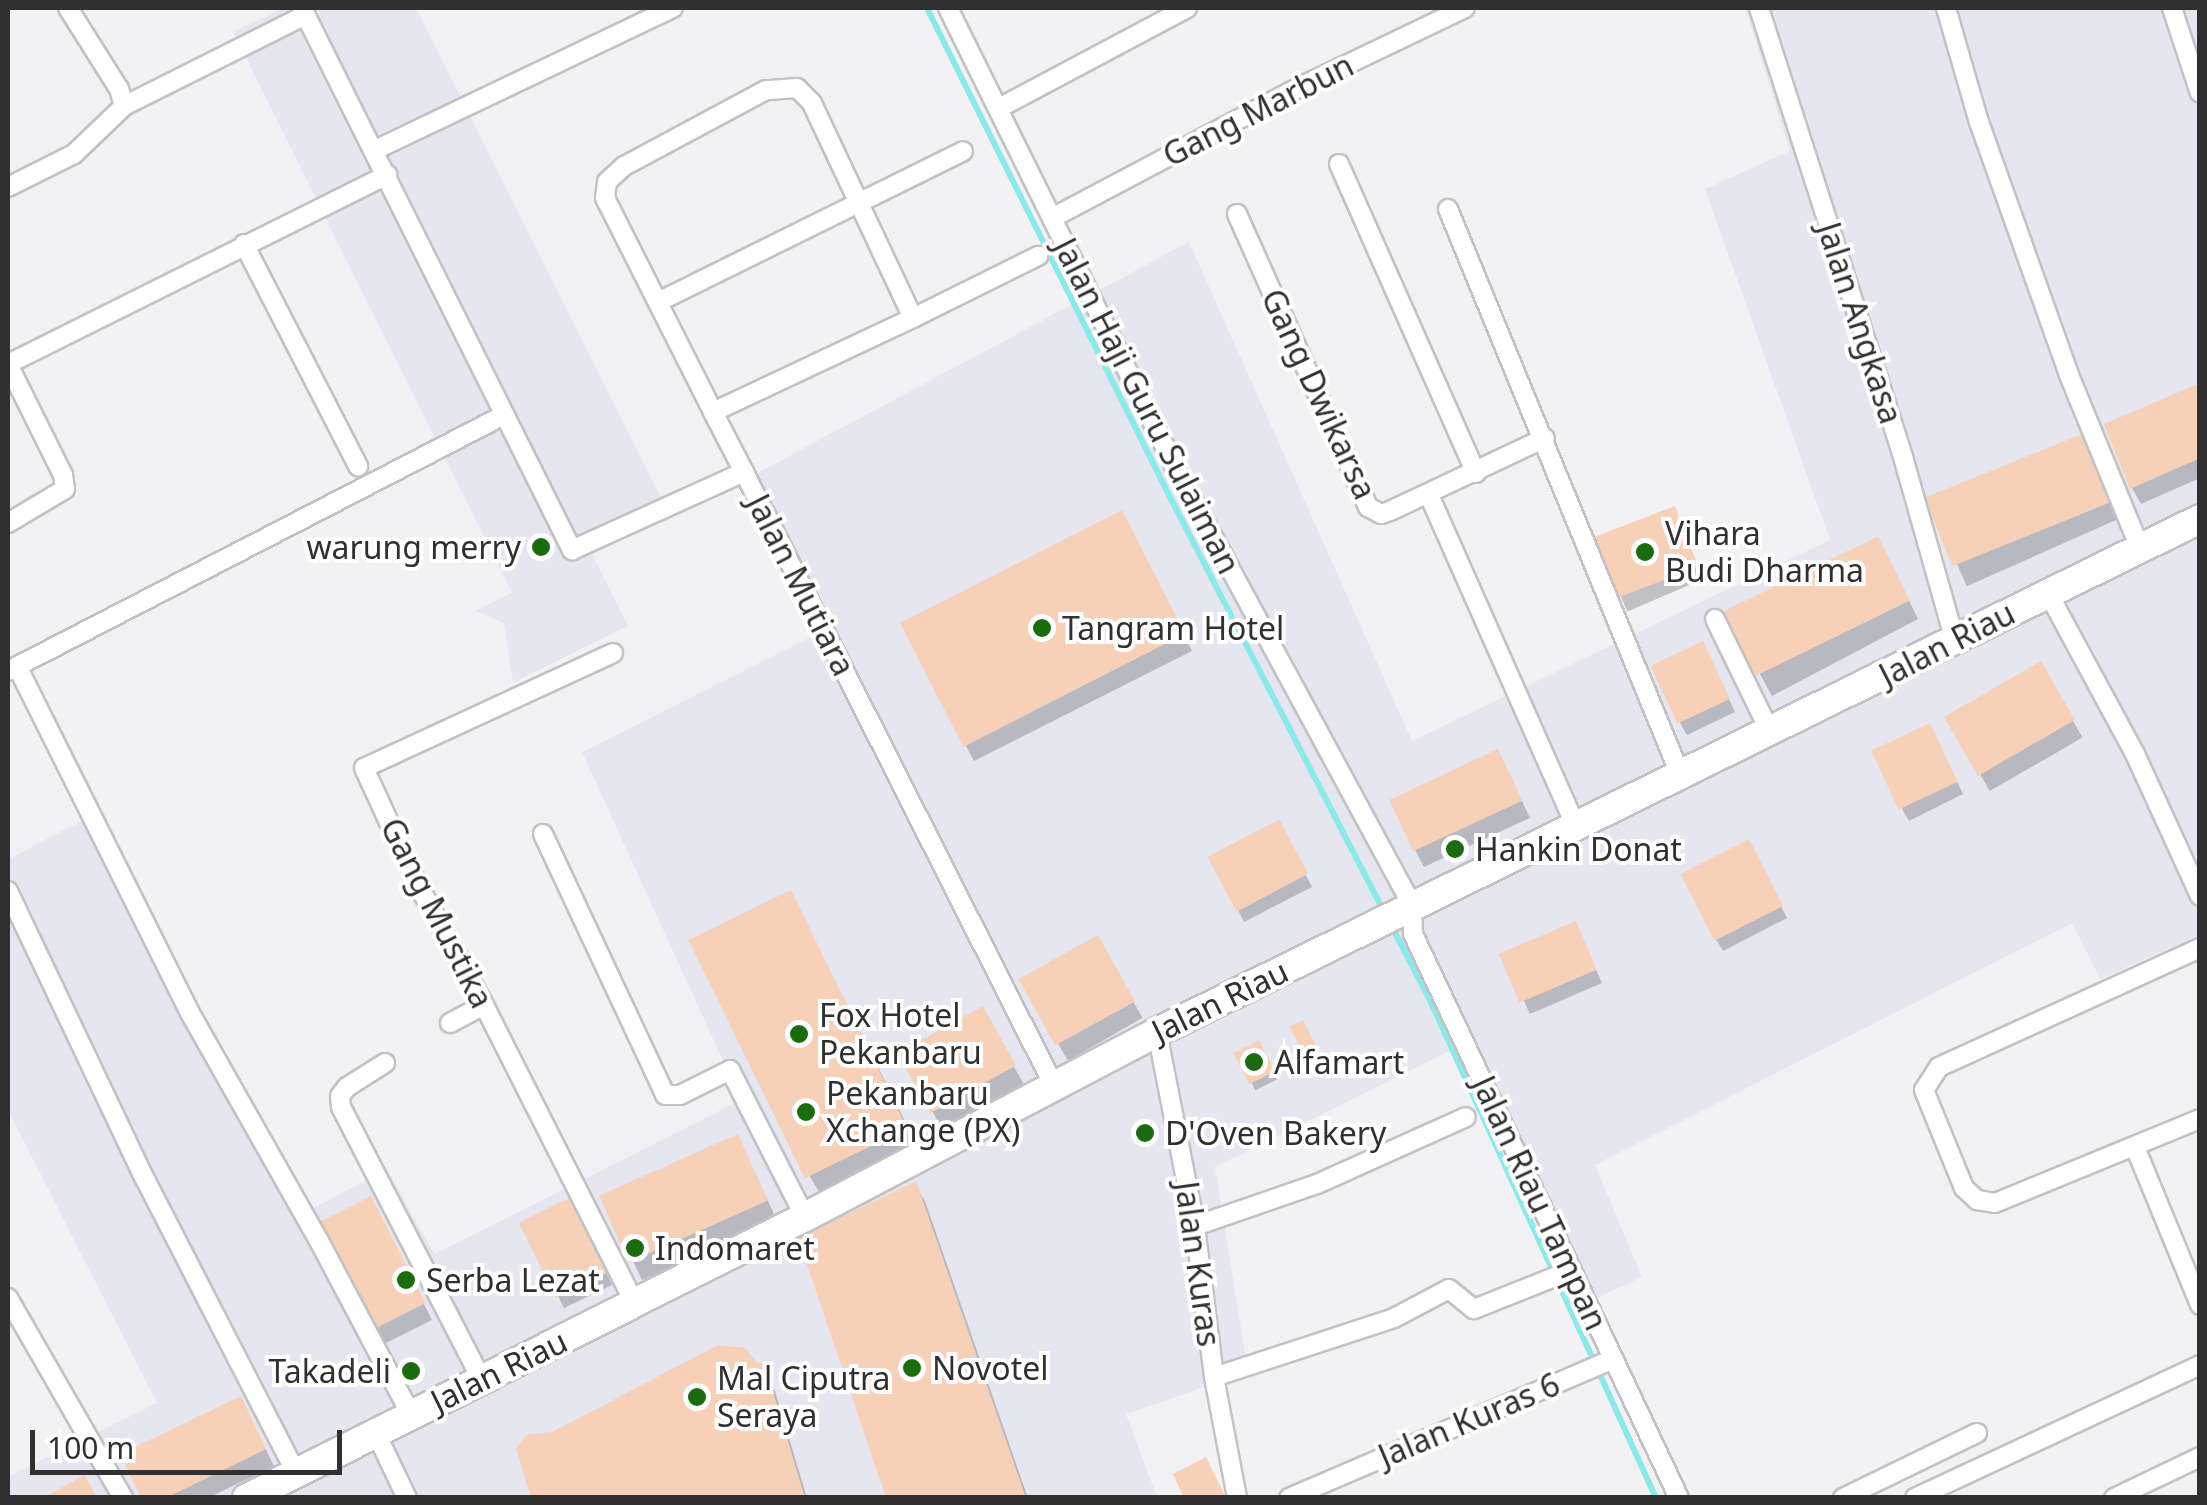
<!DOCTYPE html>
<style>
body{margin:0}
#map{position:relative;width:2207px;height:1505px;overflow:hidden;background:#f2f2f5;font-family:"Noto Sans",sans-serif}
div>[style]{position:absolute}
.built>*{inset:0;background:#e6e6f0}
.shadow>*{inset:0;background:#0003;transform-origin:0 0}
.stream>*{height:6px;margin:-3px;padding:0 3px;transform-origin:3px;border-radius:3px;background:#8aeaea}
.building>*{inset:0;background:#f7d0b8;transform-origin:0 0}
.roads{filter:drop-shadow(2px 0 #c2c2c4) drop-shadow(-2px 0 #c2c2c4) drop-shadow(0 2px #c2c2c4) drop-shadow(0 -2px #c2c2c4)}
.minor>*{height:18px;margin:-9px;padding:0 9px;transform-origin:9px;border-radius:9px;background:#fff}
.primary>*{height:28px;margin:-14px;padding:0 14px;transform-origin:14px;border-radius:14px;background:#fff}
.dots>*{width:28px;height:28px;translate:-50% -50%;box-sizing:border-box;border:5px solid #fff;border-radius:50%}
span{translate:-50% -50%;white-space:nowrap;text-align:center;line-height:1.15;-webkit-text-stroke:8px #fff;paint-order:stroke}
.street-label{font-size:32px;color:#303031}
.poi-label{font-size:32px;color:#303031}
.left{translate:0 -50%;text-align:left}
.right{translate:-100% -50%;text-align:right}
.frame{position:absolute;inset:0;border:10px solid #303031;pointer-events:none}
.scale{position:absolute;left:30px;top:1430px;width:312px;height:45px;box-sizing:border-box;border:5px solid #303031;border-top:0;padding-left:12px;font-size:30px;line-height:35px;white-space:nowrap;color:#303031;-webkit-text-stroke:8px #fff;paint-order:stroke}
</style>
<div id="map">
<div class="built">
<div style="clip-path:polygon(283px 8px,416px 8px,669px 514px,592px 553px,628px 626px,513px 683px,504px 623px,476px 611px,512px 593px,233px 32px)"></div>
<div style="clip-path:polygon(1745px 8px,2199px 8px,2200px 853px,2180px 861px,2199px 907px,2199px 935px,2100px 979px,2072px 923px,1595px 1165px,1642px 1277px,1576px 1308px,1456px 1048px,1215px 1167px,1248px 1372px,1126px 1414px,1157px 1497px,8px 1498px,8px 1477px,157px 1403px,8px 1110px,8px 859px,95px 814px,308px 1211px,387px 1169px,434px 1254px,741px 1100px,582px 752px,821px 632px,746px 479px,1189px 242px,1412px 741px,1830px 540px,1705px 189px,1790px 151px)"></div>
</div>
<div class="shadow">
<div style="clip-path:polygon(2200px 386px,2200px 478px,2141px 504px,2132px 488px)"></div>
<div style="left:2081px;top:437px;width:90px;height:165px;rotate:66deg"></div>
<div style="left:1674px;top:509px;width:76px;height:83px;rotate:67deg"></div>
<div style="clip-path:polygon(1130px 529px,1192px 651px,974px 761px,965px 744px)"></div>
<div style="clip-path:polygon(1887px 555px,1918px 619px,1772px 696px,1730px 619px)"></div>
<div style="clip-path:polygon(1709px 656px,1735px 712px,1687px 735px,1680px 723px)"></div>
<div style="left:2040px;top:664px;width:85px;height:107px;rotate:60deg"></div>
<div style="clip-path:polygon(1936px 738px,1963px 794px,1909px 821px,1902px 809px)"></div>
<div style="clip-path:polygon(1507px 769px,1530px 818px,1424px 867px,1415px 850px)"></div>
<div style="clip-path:polygon(1278px 822px,1312px 887px,1244px 922px,1238px 910px)"></div>
<div style="clip-path:polygon(1755px 854px,1787px 918px,1723px 951px,1716px 939px)"></div>
<div style="clip-path:polygon(799px 909px,917px 1145px,820px 1193px,810px 1177px)"></div>
<div style="clip-path:polygon(1581px 936px,1602px 983px,1530px 1014px,1503px 956px)"></div>
<div style="left:1097px;top:939px;width:91px;height:86px;rotate:60deg"></div>
<div style="left:982px;top:1009px;width:85px;height:93px;rotate:61deg"></div>
<div style="left:1258px;top:1044px;width:40px;height:24px;rotate:62deg"></div>
<div style="clip-path:polygon(746px 1154px,776px 1218px,642px 1280px,603px 1199px)"></div>
<div style="clip-path:polygon(915px 1185px,925px 1201px,1028px 1498px,889px 1498px)"></div>
<div style="clip-path:polygon(577px 1212px,612px 1285px,564px 1308px,522px 1224px)"></div>
<div style="clip-path:polygon(379px 1215px,432px 1320px,384px 1344px,375px 1328px)"></div>
<div style="clip-path:polygon(763px 1365px,772px 1381px,807px 1498px,533px 1498px,552px 1434px)"></div>
<div style="clip-path:polygon(249px 1415px,274px 1466px,208px 1498px,144px 1498px)"></div>
</div>
<div class="stream">
<div style="left:927px;top:8px;width:548px;rotate:63.58deg"></div>
<div style="left:1171px;top:499px;width:464px;rotate:62.7deg"></div>
<div style="left:1392px;top:927px;width:80px;rotate:62.5deg"></div>
<div style="left:1429px;top:998px;width:549px;rotate:65.58deg"></div>
</div>
<div class="building">
<div style="clip-path:polygon(2200px 383px,2200px 458px,2130px 489px,2104px 424px)"></div>
<div style="left:2082px;top:434px;width:74px;height:170px;rotate:68deg"></div>
<div style="left:1675px;top:506px;width:65px;height:88px;rotate:69deg"></div>
<div style="left:1122px;top:510px;width:139px;height:249px;rotate:63deg"></div>
<div style="left:1878px;top:536px;width:72px;height:172px;rotate:64deg"></div>
<div style="left:1703px;top:641px;width:64px;height:58px;rotate:65deg"></div>
<div style="left:2041px;top:661px;width:68px;height:112px;rotate:60deg"></div>
<div style="left:1930px;top:723px;width:65px;height:65px;rotate:65deg"></div>
<div style="left:1498px;top:749px;width:57px;height:120px;rotate:65deg"></div>
<div style="left:1279px;top:819px;width:62px;height:81px;rotate:62deg"></div>
<div style="left:1749px;top:839px;width:75px;height:77px;rotate:63deg"></div>
<div style="left:791px;top:890px;width:265px;height:114px;rotate:64deg"></div>
<div style="left:1576px;top:921px;width:53px;height:84px;rotate:67deg"></div>
<div style="left:1098px;top:935px;width:76px;height:91px;rotate:61deg"></div>
<div style="left:983px;top:1006px;width:68px;height:98px;rotate:61deg"></div>
<div style="left:1303px;top:1020px;width:31px;height:15px;rotate:63deg"></div>
<div style="left:1259px;top:1040px;width:35px;height:29px;rotate:63deg"></div>
<div style="left:738px;top:1134px;width:73px;height:152px;rotate:66deg"></div>
<div style="clip-path:polygon(916px 1181px,1026px 1498px,886px 1498px,798px 1238px)"></div>
<div style="left:371px;top:1196px;width:120px;height:58px;rotate:63deg"></div>
<div style="left:571px;top:1197px;width:84px;height:58px;rotate:64deg"></div>
<div style="clip-path:polygon(718px 1345px,745px 1348px,758px 1363px,764px 1362px,805px 1498px,531px 1498px,516px 1449px,526px 1435px,552px 1432px)"></div>
<div style="clip-path:polygon(241px 1396px,266px 1449px,166px 1498px,141px 1498px,120px 1454px)"></div>
<div style="clip-path:polygon(1206px 1457px,1226px 1498px,1184px 1498px,1173px 1474px)"></div>
<div style="clip-path:polygon(85px 1475px,97px 1498px,42px 1498px)"></div>
</div>
<div class="roads">
<div class="minor">
<div style="left:302px;top:8px;width:606px;rotate:63.52deg"></div>
<div style="left:572px;top:550px;width:189px;rotate:-24.4deg"></div>
<div style="left:948px;top:8px;width:510px;rotate:63.69deg"></div>
<div style="left:1174px;top:465px;width:500px;rotate:61.59deg"></div>
<div style="left:1412px;top:905px;width:29px;rotate:88deg"></div>
<div style="left:1413px;top:934px;width:624px;rotate:64.75deg"></div>
<div style="left:1759px;top:8px;width:472px;rotate:72.2deg"></div>
<div style="left:1903px;top:457px;width:191px;rotate:74.2deg"></div>
<div style="left:1946px;top:8px;width:119px;rotate:73.9deg"></div>
<div style="left:1979px;top:122px;width:269px;rotate:70.4deg"></div>
<div style="left:2069px;top:375px;width:187px;rotate:67.7deg"></div>
<div style="left:2172px;top:8px;width:89px;rotate:71.8deg"></div>
<div style="left:124px;top:106px;width:203px;rotate:-26.6deg"></div>
<div style="left:999px;top:108px;width:213px;rotate:-28deg"></div>
<div style="left:375px;top:150px;width:330px;rotate:-25.5deg"></div>
<div style="left:1339px;top:164px;width:338px;rotate:66.1deg"></div>
<div style="left:8px;top:187px;width:74px;rotate:-26.6deg"></div>
<div style="left:74px;top:154px;width:69px;rotate:-43.8deg"></div>
<div style="left:124px;top:106px;width:18px;rotate:-106deg"></div>
<div style="left:119px;top:89px;width:96px;rotate:-122.2deg"></div>
<div style="left:1448px;top:209px;width:611px;rotate:67.68deg"></div>
<div style="left:1237px;top:214px;width:321px;rotate:65.9deg"></div>
<div style="left:1368px;top:507px;width:15px;rotate:28deg"></div>
<div style="left:1381px;top:514px;width:9px;rotate:-18deg"></div>
<div style="left:1390px;top:511px;width:171px;rotate:-25.2deg"></div>
<div style="left:1052px;top:218px;width:278px;rotate:-27.9deg"></div>
<div style="left:1298px;top:88px;width:185px;rotate:-25.6deg"></div>
<div style="left:244px;top:244px;width:250px;rotate:62.8deg"></div>
<div style="left:658px;top:302px;width:340px;rotate:-26.3deg"></div>
<div style="left:913px;top:318px;width:140px;rotate:-26.4deg"></div>
<div style="left:8px;top:364px;width:424px;rotate:-26.5deg"></div>
<div style="left:713px;top:412px;width:221px;rotate:-25.2deg"></div>
<div style="left:913px;top:318px;width:238px;rotate:-115.2deg"></div>
<div style="left:812px;top:103px;width:21px;rotate:-135deg"></div>
<div style="left:797px;top:88px;width:31px;rotate:176deg"></div>
<div style="left:766px;top:90px;width:161px;rotate:151.8deg"></div>
<div style="left:624px;top:166px;width:23px;rotate:137deg"></div>
<div style="left:607px;top:182px;width:16px;rotate:97deg"></div>
<div style="left:605px;top:198px;width:240px;rotate:63.2deg"></div>
<div style="left:713px;top:412px;width:68px;rotate:62.7deg"></div>
<div style="left:744px;top:472px;width:688px;rotate:63.21deg"></div>
<div style="left:1429px;top:495px;width:360px;rotate:66.1deg"></div>
<div style="left:8px;top:523px;width:66px;rotate:-30.8deg"></div>
<div style="left:65px;top:489px;width:14px;rotate:-98deg"></div>
<div style="left:63px;top:475px;width:124px;rotate:-116.4deg"></div>
<div style="left:2048px;top:593px;width:183px;rotate:61.6deg"></div>
<div style="left:2135px;top:754px;width:156px;rotate:65.4deg"></div>
<div style="left:1715px;top:619px;width:126px;rotate:64deg"></div>
<div style="left:613px;top:653px;width:274px;rotate:155.2deg"></div>
<div style="left:364px;top:768px;width:127px;rotate:65.3deg"></div>
<div style="left:417px;top:883px;width:139px;rotate:61.2deg"></div>
<div style="left:484px;top:1005px;width:335px;rotate:63.2deg"></div>
<div style="left:17px;top:666px;width:388px;rotate:63.5deg"></div>
<div style="left:190px;top:1013px;width:260px;rotate:60.5deg"></div>
<div style="left:318px;top:1239px;width:197px;rotate:62.1deg"></div>
<div style="left:8px;top:671px;width:558px;rotate:-27.3deg"></div>
<div style="left:543px;top:834px;width:288px;rotate:64.9deg"></div>
<div style="left:665px;top:1095px;width:15px"></div>
<div style="left:680px;top:1095px;width:56px;rotate:-26.6deg"></div>
<div style="left:730px;top:1070px;width:165px;rotate:63deg"></div>
<div style="left:8px;top:891px;width:319px;rotate:64.6deg"></div>
<div style="left:145px;top:1179px;width:331px;rotate:62.8deg"></div>
<div style="left:2200px;top:948px;width:287px;rotate:155.5deg"></div>
<div style="left:1939px;top:1067px;width:27px;rotate:123deg"></div>
<div style="left:1924px;top:1090px;width:106px;rotate:67.8deg"></div>
<div style="left:1964px;top:1188px;width:18px;rotate:43deg"></div>
<div style="left:1977px;top:1200px;width:18px;rotate:9deg"></div>
<div style="left:1995px;top:1203px;width:222px;rotate:-22.3deg"></div>
<div style="left:450px;top:1023px;width:38px;rotate:-28deg"></div>
<div style="left:1157px;top:1032px;width:198px;rotate:78.9deg"></div>
<div style="left:1195px;top:1226px;width:152px;rotate:82.8deg"></div>
<div style="left:1214px;top:1377px;width:123px;rotate:79.2deg"></div>
<div style="left:385px;top:1063px;width:45px;rotate:147.7deg"></div>
<div style="left:347px;top:1087px;width:11px;rotate:128deg"></div>
<div style="left:340px;top:1096px;width:11px;rotate:85deg"></div>
<div style="left:341px;top:1107px;width:307px;rotate:62.7deg"></div>
<div style="left:2135px;top:1147px;width:171px;rotate:67.6deg"></div>
<div style="left:1195px;top:1226px;width:129px;rotate:-19deg"></div>
<div style="left:1317px;top:1184px;width:163px;rotate:-24.2deg"></div>
<div style="left:8px;top:1298px;width:231px;rotate:60.1deg"></div>
<div style="left:1214px;top:1377px;width:189px;rotate:-18.1deg"></div>
<div style="left:1394px;top:1318px;width:62px;rotate:-27.8deg"></div>
<div style="left:1449px;top:1289px;width:32px;rotate:39deg"></div>
<div style="left:1474px;top:1309px;width:105px;rotate:-21.7deg"></div>
<div style="left:375px;top:1431px;width:74px;rotate:64.5deg"></div>
<div style="left:1289px;top:1498px;width:353px;rotate:-23.2deg"></div>
<div style="left:1843px;top:1498px;width:149px;rotate:-25.9deg"></div>
<div style="left:1915px;top:1498px;width:315px;rotate:-25deg"></div>
<div style="left:2114px;top:1498px;width:95px;rotate:-25.5deg"></div>
</div>
<div class="primary">
<div style="left:247px;top:1498px;width:625px;rotate:-26.73deg"></div>
<div style="left:805px;top:1217px;width:398px;rotate:-27.7deg"></div>
<div style="left:1157px;top:1032px;width:1162px;rotate:-26.19deg"></div>
</div>
</div>
<div class="dots">
<div style="left:541px;top:547px;background:#1b6b0f"></div>
<div style="left:1645px;top:552px;background:#1b6b0f"></div>
<div style="left:1042px;top:628px;background:#1b6b0f"></div>
<div style="left:1455px;top:849px;background:#1b6b0f"></div>
<div style="left:799px;top:1034px;background:#1b6b0f"></div>
<div style="left:1254px;top:1062px;background:#1b6b0f"></div>
<div style="left:806px;top:1112px;background:#1b6b0f"></div>
<div style="left:1145px;top:1133px;background:#1b6b0f"></div>
<div style="left:635px;top:1248px;background:#1b6b0f"></div>
<div style="left:406px;top:1280px;background:#1b6b0f"></div>
<div style="left:912px;top:1368px;background:#1b6b0f"></div>
<div style="left:411px;top:1371px;background:#1b6b0f"></div>
<div style="left:697px;top:1397px;background:#1b6b0f"></div>
</div>
<div class="street-label">
<span style="left:1258px;top:110px;rotate:-27deg">Gang Marbun</span>
<span style="left:1860px;top:323px;rotate:72deg">Jalan Angkasa</span>
<span style="left:1319px;top:394px;rotate:65deg">Gang Dwikarsa</span>
<span style="left:1147px;top:406px;rotate:63deg">Jalan Haji Guru Sulaiman</span>
<span style="left:801px;top:585px;rotate:63deg">Jalan Mutiara</span>
<span style="left:1947px;top:644px;rotate:-27deg">Jalan Riau</span>
<span style="left:437px;top:913px;rotate:63deg">Gang Mustika</span>
<span style="left:1220px;top:1001px;rotate:-26deg">Jalan Riau</span>
<span style="left:1540px;top:1203px;rotate:65deg">Jalan Riau Tampan</span>
<span style="left:1198px;top:1264px;rotate:82deg">Jalan Kuras</span>
<span style="left:499px;top:1371px;rotate:-26deg">Jalan Riau</span>
<span style="left:1469px;top:1420px;rotate:-23deg">Jalan Kuras 6</span>
</div>
<div class="poi-label">
<span class="left" style="left:1665px;top:552px">Vihara<br>Budi Dharma</span>
<span class="right" style="left:521px;top:547px">warung merry</span>
<span class="left" style="left:1062px;top:628px">Tangram Hotel</span>
<span class="left" style="left:1475px;top:849px">Hankin Donat</span>
<span class="left" style="left:819px;top:1034px">Fox Hotel<br>Pekanbaru</span>
<span class="left" style="left:1274px;top:1062px">Alfamart</span>
<span class="left" style="left:826px;top:1112px">Pekanbaru<br>Xchange (PX)</span>
<span class="left" style="left:1165px;top:1133px">D'Oven Bakery</span>
<span class="left" style="left:655px;top:1248px">Indomaret</span>
<span class="left" style="left:426px;top:1280px">Serba Lezat</span>
<span class="left" style="left:932px;top:1368px">Novotel</span>
<span class="right" style="left:391px;top:1371px">Takadeli</span>
<span class="left" style="left:717px;top:1397px">Mal Ciputra<br>Seraya</span>
</div>
<div class="frame"></div>
<div class="scale">100 m</div>
</div>
